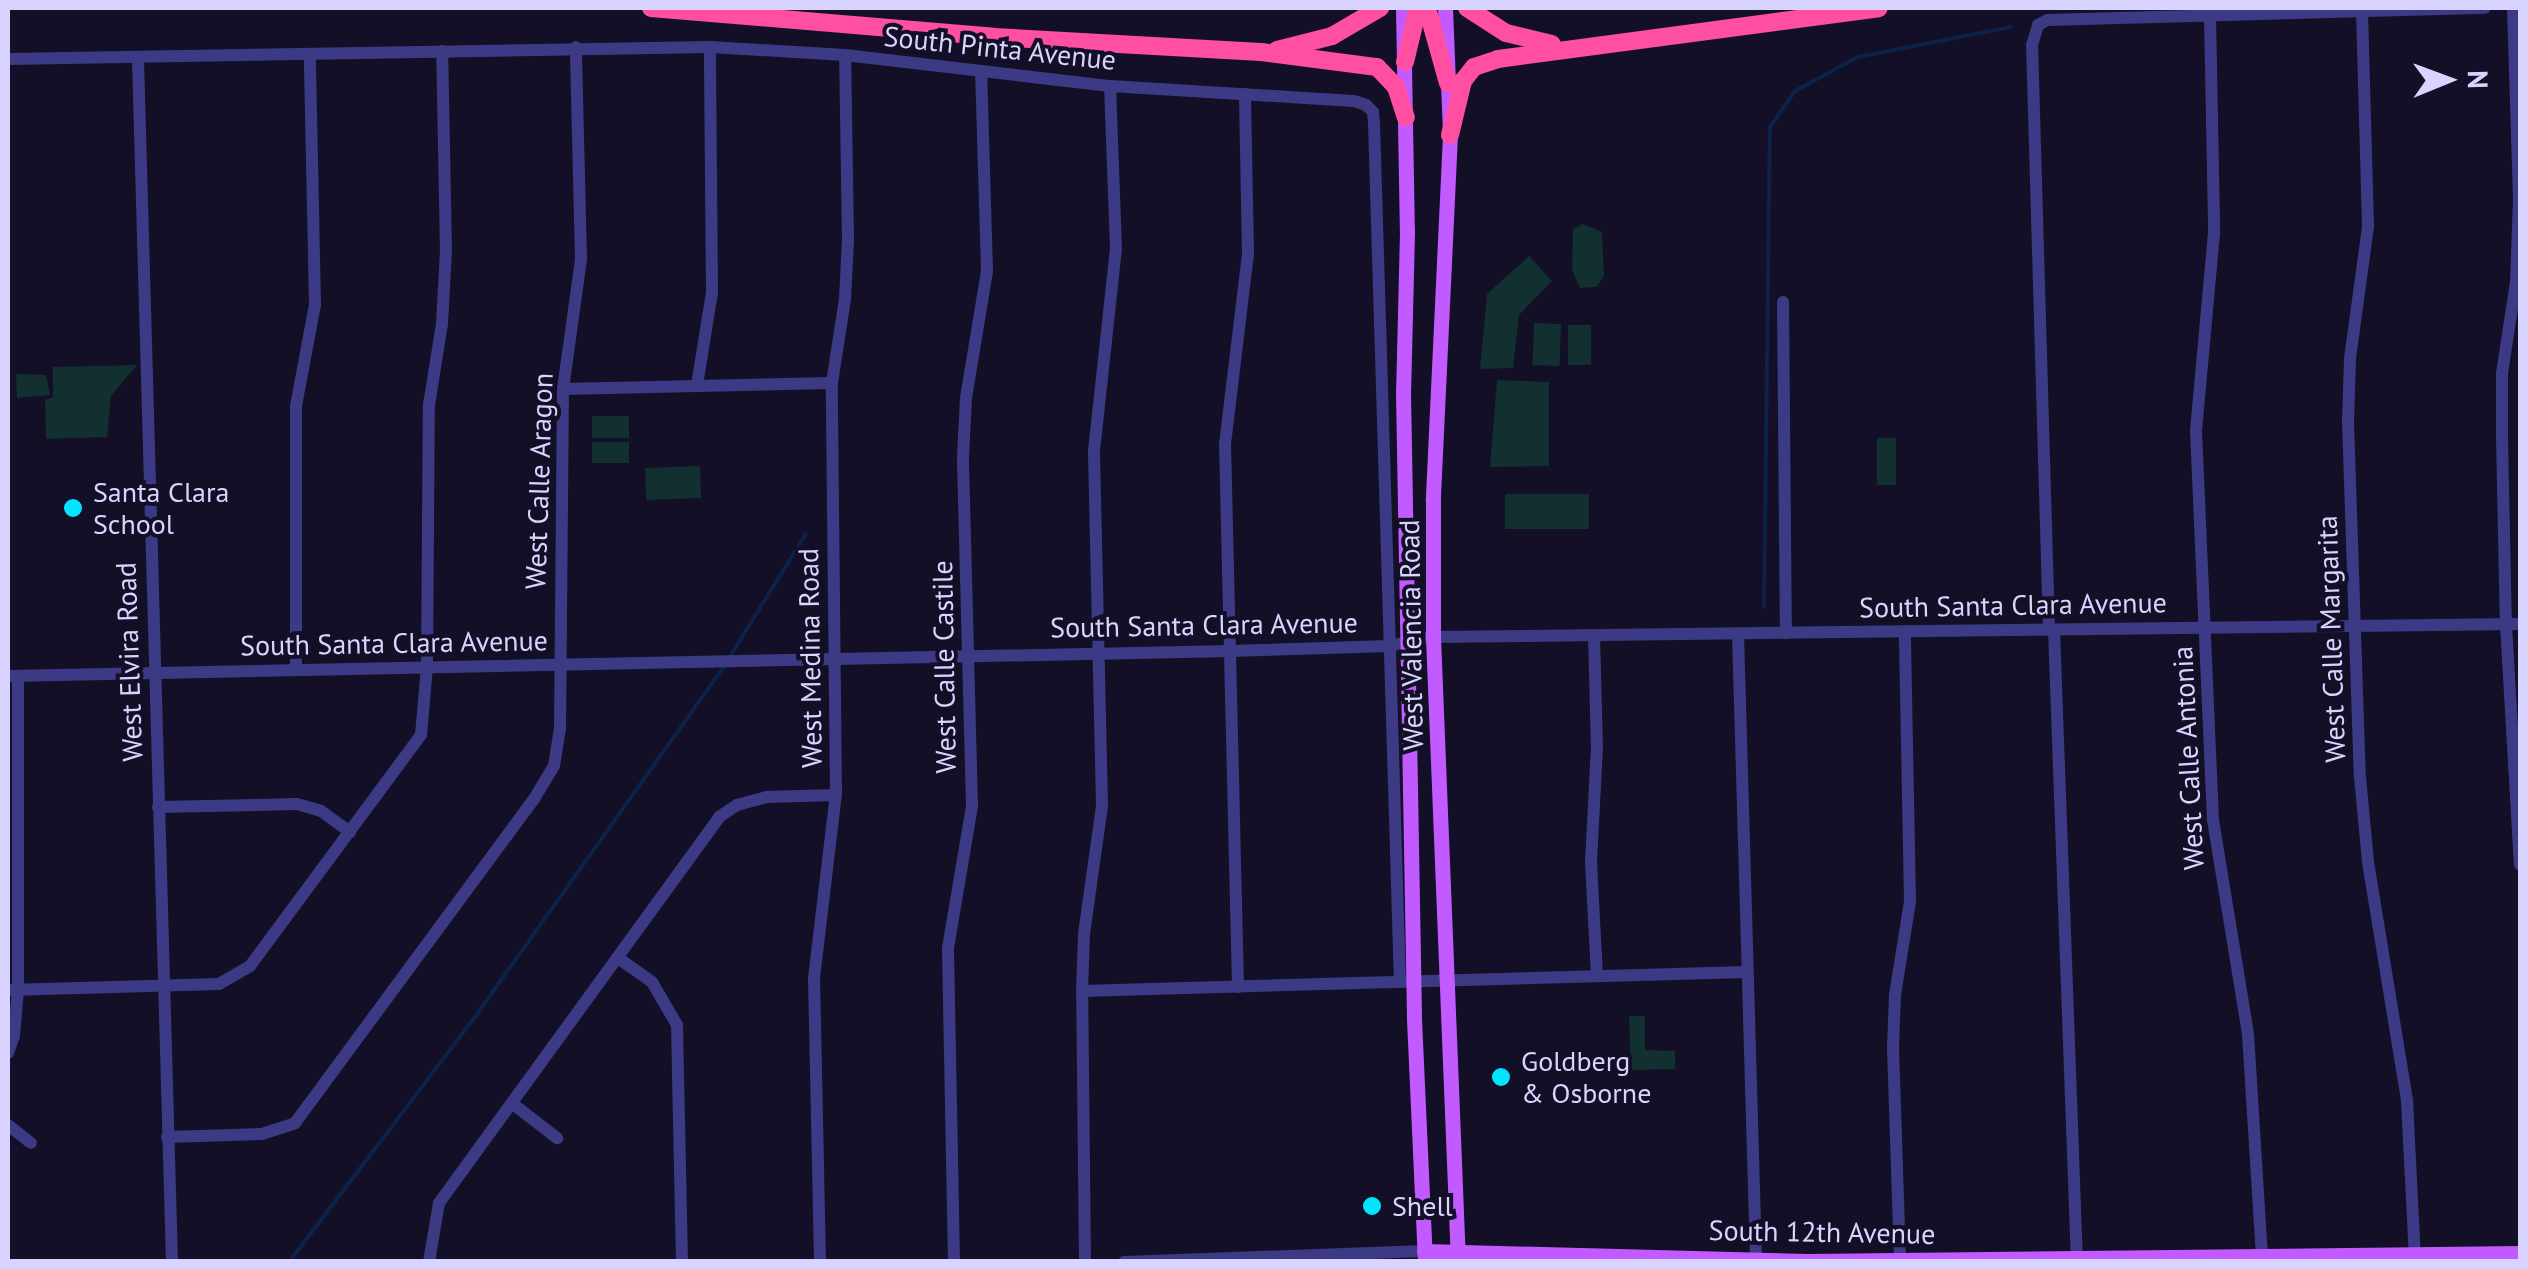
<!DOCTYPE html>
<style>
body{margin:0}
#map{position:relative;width:2528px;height:1269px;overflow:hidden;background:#130f26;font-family:"PT Sans",sans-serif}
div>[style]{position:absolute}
.green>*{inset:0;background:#12302f;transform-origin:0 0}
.stream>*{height:4px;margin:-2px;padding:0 2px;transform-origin:2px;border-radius:2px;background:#0c2248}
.minor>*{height:12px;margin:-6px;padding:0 6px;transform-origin:6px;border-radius:6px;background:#3d3a85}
.major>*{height:15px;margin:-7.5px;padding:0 7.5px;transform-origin:7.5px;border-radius:7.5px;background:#c25bff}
.highway>*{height:18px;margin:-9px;padding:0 9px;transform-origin:9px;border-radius:9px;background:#ff4fa3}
.dots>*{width:28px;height:28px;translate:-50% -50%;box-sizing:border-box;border:5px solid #130f26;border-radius:50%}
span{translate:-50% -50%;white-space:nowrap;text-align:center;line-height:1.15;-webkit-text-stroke:8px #130f26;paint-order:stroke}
.street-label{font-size:28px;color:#d9d4ff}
.poi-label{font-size:28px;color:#d9d4ff}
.left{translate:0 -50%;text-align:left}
.frame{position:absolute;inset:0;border:10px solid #d9d4ff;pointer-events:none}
.north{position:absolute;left:2398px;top:30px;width:100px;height:100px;-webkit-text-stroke:8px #130f26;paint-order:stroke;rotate:89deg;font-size:28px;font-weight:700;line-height:40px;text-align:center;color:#d9d4ff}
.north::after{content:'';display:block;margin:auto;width:35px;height:45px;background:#d9d4ff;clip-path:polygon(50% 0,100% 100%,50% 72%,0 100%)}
</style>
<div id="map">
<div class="green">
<div style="clip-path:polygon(1583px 224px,1602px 232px,1604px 276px,1597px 287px,1580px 288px,1572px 270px,1573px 229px)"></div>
<div style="clip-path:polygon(1529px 256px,1552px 281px,1519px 315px,1513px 368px,1480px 369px,1487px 294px)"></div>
<div style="left:1534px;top:323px;width:27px;height:42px;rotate:2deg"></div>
<div style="left:1591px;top:325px;width:40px;height:23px;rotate:90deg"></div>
<div style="clip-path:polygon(137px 365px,111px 396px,107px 437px,46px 439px,45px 400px,53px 397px,53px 367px)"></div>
<div style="clip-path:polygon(16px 374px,46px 375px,50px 395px,17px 398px)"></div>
<div style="clip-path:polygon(1497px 380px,1549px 382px,1549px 466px,1490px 467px)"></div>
<div style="left:592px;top:416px;width:37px;height:22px"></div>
<div style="left:1877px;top:438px;width:19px;height:47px"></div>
<div style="left:592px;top:442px;width:37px;height:21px"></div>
<div style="left:700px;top:466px;width:32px;height:55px;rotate:88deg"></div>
<div style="left:1505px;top:494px;width:84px;height:35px"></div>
<div style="clip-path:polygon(1629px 1016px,1645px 1016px,1645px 1050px,1675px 1051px,1675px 1069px,1631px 1070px)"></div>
</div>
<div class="stream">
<div style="left:1764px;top:607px;width:480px;rotate:-89.3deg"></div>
<div style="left:1770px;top:127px;width:44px;rotate:-55.2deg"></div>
<div style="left:1795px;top:91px;width:72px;rotate:-28.4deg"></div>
<div style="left:1858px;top:57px;width:156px;rotate:-11.1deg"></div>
<div style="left:729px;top:658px;width:146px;rotate:-58.2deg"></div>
<div style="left:289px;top:1262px;width:311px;rotate:-52.8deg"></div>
<div style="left:477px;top:1014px;width:427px;rotate:-54.6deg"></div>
</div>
<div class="minor">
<div style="left:2513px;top:8px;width:192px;rotate:88.2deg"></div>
<div style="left:2519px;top:200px;width:82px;rotate:92.1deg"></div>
<div style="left:2516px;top:282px;width:92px;rotate:98.7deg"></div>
<div style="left:2502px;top:373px;width:65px;rotate:90deg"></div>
<div style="left:2502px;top:438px;width:186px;rotate:88.8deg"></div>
<div style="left:2506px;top:624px;width:241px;rotate:86.7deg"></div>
<div style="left:2362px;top:11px;width:216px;rotate:88.4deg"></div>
<div style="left:2368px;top:227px;width:133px;rotate:97.8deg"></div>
<div style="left:2350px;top:359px;width:62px;rotate:91.8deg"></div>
<div style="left:2348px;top:421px;width:356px;rotate:88.1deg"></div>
<div style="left:2360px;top:777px;width:85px;rotate:84.6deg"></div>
<div style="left:2368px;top:862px;width:242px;rotate:80.7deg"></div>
<div style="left:2407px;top:1101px;width:158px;rotate:87.1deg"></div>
<div style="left:2210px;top:15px;width:218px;rotate:88.9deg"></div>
<div style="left:2214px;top:233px;width:199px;rotate:95.2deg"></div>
<div style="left:2196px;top:431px;width:389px;rotate:87.5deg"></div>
<div style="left:2213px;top:820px;width:217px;rotate:80.7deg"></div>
<div style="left:2248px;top:1034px;width:222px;rotate:86.4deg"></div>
<div style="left:8px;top:59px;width:702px;rotate:-0.98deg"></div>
<div style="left:710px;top:47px;width:135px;rotate:3.4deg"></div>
<div style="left:845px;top:55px;width:267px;rotate:6.7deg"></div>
<div style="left:1110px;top:86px;width:244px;rotate:3.5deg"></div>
<div style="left:1354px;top:101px;width:13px;rotate:18deg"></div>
<div style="left:1366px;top:105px;width:10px;rotate:45deg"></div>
<div style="left:1373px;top:112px;width:11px;rotate:85deg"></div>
<div style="left:1374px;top:123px;width:859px;rotate:88.27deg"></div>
<div style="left:138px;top:60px;width:1202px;rotate:88.38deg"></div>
<div style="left:1783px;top:302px;width:331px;rotate:89.5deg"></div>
<div style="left:697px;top:385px;width:94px;rotate:-80.8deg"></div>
<div style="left:712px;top:292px;width:245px;rotate:-90.5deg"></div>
<div style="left:563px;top:389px;width:269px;rotate:-1.3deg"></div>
<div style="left:2049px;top:630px;width:585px;rotate:-91.66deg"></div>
<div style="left:2032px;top:45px;width:21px;rotate:-73deg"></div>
<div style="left:2038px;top:25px;width:10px;rotate:-29deg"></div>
<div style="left:2047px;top:20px;width:438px;rotate:-1.6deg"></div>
<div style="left:2054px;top:630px;width:632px;rotate:87.92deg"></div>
<div style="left:1738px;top:634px;width:624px;rotate:88.35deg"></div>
<div style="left:1594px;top:635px;width:112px;rotate:88.5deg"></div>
<div style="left:1597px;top:747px;width:115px;rotate:93deg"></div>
<div style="left:1591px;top:862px;width:114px;rotate:87deg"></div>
<div style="left:296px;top:670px;width:264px;rotate:-90deg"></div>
<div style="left:296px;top:406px;width:104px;rotate:-79.4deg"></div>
<div style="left:315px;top:304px;width:247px;rotate:-91.2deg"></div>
<div style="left:8px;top:676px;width:1223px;rotate:-1.17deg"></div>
<div style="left:1231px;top:651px;width:158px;rotate:-1.8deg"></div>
<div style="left:1389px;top:646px;width:45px;rotate:-11.6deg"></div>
<div style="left:1433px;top:637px;width:1087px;rotate:-0.69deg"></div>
<div style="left:158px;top:807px;width:139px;rotate:-1.2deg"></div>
<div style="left:297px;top:804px;width:25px;rotate:16deg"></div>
<div style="left:321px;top:811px;width:36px;rotate:36deg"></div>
<div style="left:618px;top:958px;width:42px;rotate:35.2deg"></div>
<div style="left:652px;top:982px;width:50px;rotate:59.8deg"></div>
<div style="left:677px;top:1025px;width:237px;rotate:88.8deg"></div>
<div style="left:1238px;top:987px;width:543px;rotate:-91.37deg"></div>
<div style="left:1225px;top:444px;width:192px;rotate:-83.1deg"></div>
<div style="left:1248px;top:253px;width:159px;rotate:-91.1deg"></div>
<div style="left:8px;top:990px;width:211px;rotate:-1.6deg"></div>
<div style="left:219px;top:984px;width:36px;rotate:-30deg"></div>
<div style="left:250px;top:966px;width:287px;rotate:-53.5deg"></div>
<div style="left:421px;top:735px;width:68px;rotate:-85deg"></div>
<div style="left:427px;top:667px;width:262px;rotate:-89.6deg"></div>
<div style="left:429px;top:405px;width:82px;rotate:-80.9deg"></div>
<div style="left:442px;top:324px;width:73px;rotate:-86.9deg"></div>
<div style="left:446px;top:251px;width:200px;rotate:-91.1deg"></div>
<div style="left:1082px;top:991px;width:665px;rotate:-1.64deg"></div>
<div style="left:8px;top:1053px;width:18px;rotate:-71deg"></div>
<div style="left:14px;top:1036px;width:47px;rotate:-85.1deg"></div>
<div style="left:18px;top:989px;width:313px;rotate:-90deg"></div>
<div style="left:513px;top:1104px;width:56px;rotate:37.7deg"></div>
<div style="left:8px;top:1125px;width:29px;rotate:38deg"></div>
<div style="left:167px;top:1137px;width:95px;rotate:-1.8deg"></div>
<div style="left:262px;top:1134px;width:35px;rotate:-18deg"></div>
<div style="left:295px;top:1123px;width:403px;rotate:-53.6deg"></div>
<div style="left:534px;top:799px;width:39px;rotate:-59deg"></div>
<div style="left:554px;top:766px;width:36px;rotate:-81deg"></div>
<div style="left:560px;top:730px;width:341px;rotate:-89.5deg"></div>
<div style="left:563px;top:389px;width:131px;rotate:-82.1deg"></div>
<div style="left:581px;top:259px;width:212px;rotate:-91.4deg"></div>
<div style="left:1900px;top:1259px;width:212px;rotate:-91.9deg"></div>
<div style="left:1893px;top:1047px;width:52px;rotate:-87.8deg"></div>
<div style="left:1895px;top:995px;width:95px;rotate:-80.9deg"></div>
<div style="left:1910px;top:901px;width:269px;rotate:-91.1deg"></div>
<div style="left:429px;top:1262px;width:60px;rotate:-80.4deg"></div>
<div style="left:439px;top:1203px;width:477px;rotate:-54deg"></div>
<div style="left:719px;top:817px;width:22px;rotate:-34deg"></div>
<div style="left:737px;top:805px;width:30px;rotate:-15deg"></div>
<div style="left:766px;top:797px;width:70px;rotate:-1.6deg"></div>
<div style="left:820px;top:1262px;width:284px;rotate:-91.2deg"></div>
<div style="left:814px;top:978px;width:185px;rotate:-83.2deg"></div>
<div style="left:836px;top:794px;width:411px;rotate:-90.6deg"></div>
<div style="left:832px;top:383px;width:85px;rotate:-81.2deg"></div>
<div style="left:845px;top:299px;width:59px;rotate:-87.1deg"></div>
<div style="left:848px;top:240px;width:185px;rotate:-90.9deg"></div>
<div style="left:954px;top:1262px;width:314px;rotate:-91.1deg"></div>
<div style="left:948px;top:948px;width:144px;rotate:-80.4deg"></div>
<div style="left:972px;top:806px;width:349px;rotate:-91.5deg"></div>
<div style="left:963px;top:457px;width:59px;rotate:-87.1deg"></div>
<div style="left:966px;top:398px;width:129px;rotate:-80.6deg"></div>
<div style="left:987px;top:271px;width:199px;rotate:-91.7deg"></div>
<div style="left:1085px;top:1262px;width:271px;rotate:-90.6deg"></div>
<div style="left:1082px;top:991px;width:57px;rotate:-88deg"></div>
<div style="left:1084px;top:934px;width:129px;rotate:-82deg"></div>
<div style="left:1102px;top:806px;width:355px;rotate:-91.3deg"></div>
<div style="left:1094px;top:451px;width:203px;rotate:-83.8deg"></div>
<div style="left:1116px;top:249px;width:163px;rotate:-92.1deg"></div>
<div style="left:1124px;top:1262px;width:300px;rotate:-2.1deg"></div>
</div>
<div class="major">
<div style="left:1403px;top:8px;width:224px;rotate:89deg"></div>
<div style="left:1407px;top:232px;width:160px;rotate:91.4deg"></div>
<div style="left:1403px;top:392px;width:627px;rotate:88.99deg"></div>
<div style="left:1414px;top:1019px;width:243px;rotate:87.4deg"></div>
<div style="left:1445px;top:8px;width:127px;rotate:87.7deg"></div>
<div style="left:1450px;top:135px;width:366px;rotate:92.7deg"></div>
<div style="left:1433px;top:501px;width:136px;rotate:90deg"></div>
<div style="left:1433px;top:637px;width:625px;rotate:87.71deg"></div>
<div style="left:1424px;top:1251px;width:383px;rotate:1.5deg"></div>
<div style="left:1807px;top:1261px;width:713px;rotate:-0.64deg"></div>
</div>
<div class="highway">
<div style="left:651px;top:8px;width:344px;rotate:4.8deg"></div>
<div style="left:994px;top:37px;width:267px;rotate:3.2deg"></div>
<div style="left:1261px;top:52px;width:117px;rotate:7.4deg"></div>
<div style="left:1377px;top:67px;width:28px;rotate:46deg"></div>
<div style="left:1396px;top:87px;width:32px;rotate:72deg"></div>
<div style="left:1427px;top:8px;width:78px;rotate:74.4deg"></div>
<div style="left:1467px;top:8px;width:46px;rotate:32.7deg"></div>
<div style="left:1506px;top:33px;width:47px;rotate:13.4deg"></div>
<div style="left:1277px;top:50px;width:57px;rotate:-14.3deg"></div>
<div style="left:1332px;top:36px;width:56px;rotate:-30.3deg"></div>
<div style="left:1405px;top:62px;width:56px;rotate:-76.5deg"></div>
<div style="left:1450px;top:135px;width:56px;rotate:-76.5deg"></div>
<div style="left:1463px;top:81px;width:18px;rotate:-52deg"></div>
<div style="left:1474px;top:67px;width:25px;rotate:-18deg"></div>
<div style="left:1498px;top:59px;width:384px;rotate:-7.6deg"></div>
</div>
<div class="dots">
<div style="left:73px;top:508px;background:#00e5ff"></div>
<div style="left:1501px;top:1077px;background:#00e5ff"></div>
<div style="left:1372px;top:1206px;background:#00e5ff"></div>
</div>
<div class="street-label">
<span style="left:1000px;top:48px;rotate:6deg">South Pinta Avenue</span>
<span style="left:539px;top:481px;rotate:-88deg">West Calle Aragon</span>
<span style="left:2013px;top:605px;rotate:-1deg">South Santa Clara Avenue</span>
<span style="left:1204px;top:625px;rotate:-1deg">South Santa Clara Avenue</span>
<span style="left:1411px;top:635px;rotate:-91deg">West Valencia Road</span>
<span style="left:2331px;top:639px;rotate:-92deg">West Calle Margarita</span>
<span style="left:394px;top:643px;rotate:-1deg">South Santa Clara Avenue</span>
<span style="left:810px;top:658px;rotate:-91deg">West Medina Road</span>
<span style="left:129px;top:662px;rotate:-92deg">West Elvira Road</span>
<span style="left:944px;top:667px;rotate:-91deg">West Calle Castile</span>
<span style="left:2188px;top:758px;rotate:-93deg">West Calle Antonia</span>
<span style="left:1822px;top:1232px;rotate:1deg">South 12th Avenue</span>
</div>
<div class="poi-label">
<span class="left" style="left:93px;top:508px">Santa Clara<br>School</span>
<span class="left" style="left:1521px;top:1077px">Goldberg<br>&amp; Osborne</span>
<span class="left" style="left:1392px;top:1206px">Shell</span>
</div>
<div class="frame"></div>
<div class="north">N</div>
</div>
